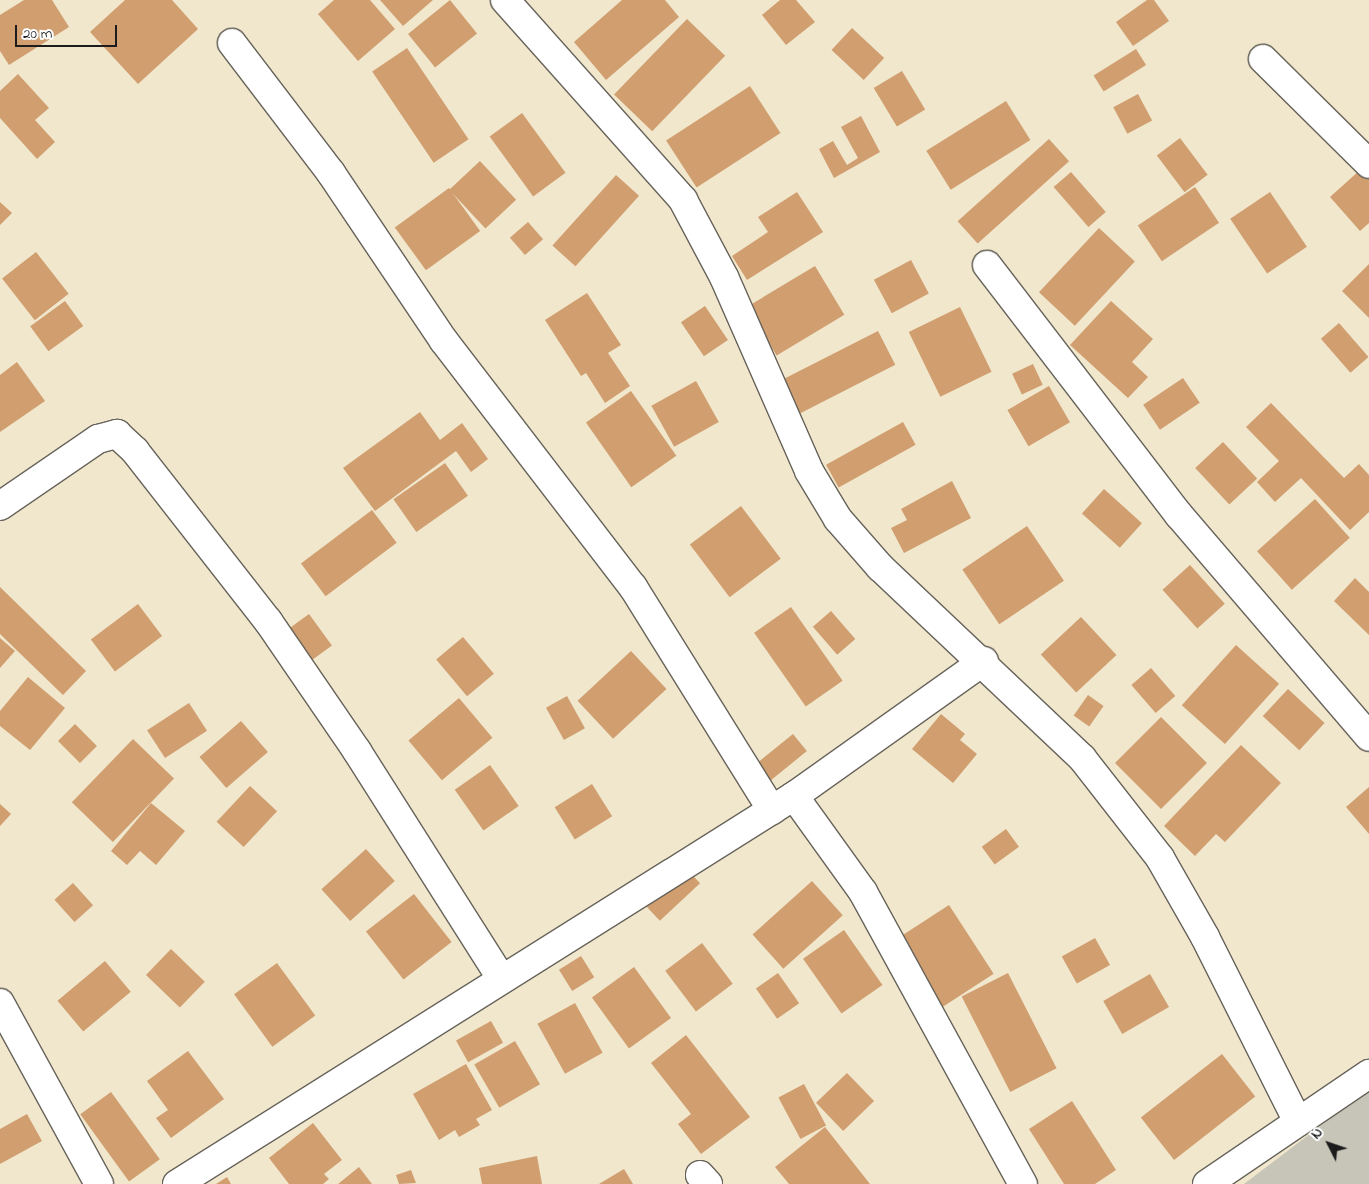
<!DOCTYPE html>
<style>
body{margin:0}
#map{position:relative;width:1369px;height:1184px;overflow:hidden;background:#f1e7cd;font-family:"Indie Flower",sans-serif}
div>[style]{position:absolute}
.industrial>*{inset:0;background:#c6c5b8}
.building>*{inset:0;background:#d09e6f;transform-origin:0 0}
.roads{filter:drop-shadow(1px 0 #67635a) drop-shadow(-1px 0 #67635a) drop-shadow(0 1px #67635a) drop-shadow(0 -1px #67635a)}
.minor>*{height:28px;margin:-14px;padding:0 14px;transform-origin:14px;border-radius:14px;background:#fff}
span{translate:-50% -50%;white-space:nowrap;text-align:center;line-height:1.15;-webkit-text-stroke:4px #fff;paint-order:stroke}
.north{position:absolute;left:1304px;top:1119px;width:50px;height:50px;-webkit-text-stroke:4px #fff;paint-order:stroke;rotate:311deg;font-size:14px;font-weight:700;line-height:20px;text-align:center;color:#1c1c1c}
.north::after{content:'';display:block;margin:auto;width:18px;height:22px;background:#1c1c1c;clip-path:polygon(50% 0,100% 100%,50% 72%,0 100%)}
.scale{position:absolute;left:15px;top:25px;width:102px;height:22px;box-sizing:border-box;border:2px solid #1c1c1c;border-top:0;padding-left:6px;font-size:15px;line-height:18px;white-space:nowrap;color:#1c1c1c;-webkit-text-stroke:4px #fff;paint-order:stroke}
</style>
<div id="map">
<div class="industrial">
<div style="clip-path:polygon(1369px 1089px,1369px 1184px,1244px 1184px)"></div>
</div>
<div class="building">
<div style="clip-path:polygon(24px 0,52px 0,69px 27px,9px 65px,0 51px,0 15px)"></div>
<div style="clip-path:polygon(125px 0,172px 0,198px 29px,138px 84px,90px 32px)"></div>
<div style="clip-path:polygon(334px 0,370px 0,395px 29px,358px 61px,318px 14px)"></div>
<div style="clip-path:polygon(380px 0,433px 0,403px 26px)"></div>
<div style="left:450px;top:0;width:43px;height:54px;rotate:51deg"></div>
<div style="clip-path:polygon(622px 0,665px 0,679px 17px,606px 80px,574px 42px)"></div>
<div style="clip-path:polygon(780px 0,796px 0,815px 22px,786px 45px,762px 15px)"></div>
<div style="clip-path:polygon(1147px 0,1154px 0,1169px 21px,1133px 46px,1116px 22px)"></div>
<div style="left:687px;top:19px;width:53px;height:105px;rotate:44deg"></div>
<div style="left:852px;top:28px;width:44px;height:30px;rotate:43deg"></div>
<div style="left:407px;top:48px;width:110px;height:42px;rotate:56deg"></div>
<div style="left:1136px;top:49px;width:19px;height:50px;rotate:58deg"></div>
<div style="left:902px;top:71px;width:45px;height:33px;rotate:59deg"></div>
<div style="clip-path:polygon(18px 74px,49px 108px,35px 120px,55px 142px,37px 159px,0 118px,0 91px)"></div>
<div style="left:750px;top:86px;width:56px;height:100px;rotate:57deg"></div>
<div style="left:1138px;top:94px;width:30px;height:28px;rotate:62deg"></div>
<div style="left:1006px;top:101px;width:46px;height:94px;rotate:58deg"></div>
<div style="left:522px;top:113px;width:74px;height:40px;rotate:54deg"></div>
<div style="clip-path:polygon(861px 116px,880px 152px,834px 178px,819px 149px,833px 141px,847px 165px,858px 158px,841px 127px)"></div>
<div style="left:1180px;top:138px;width:46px;height:29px;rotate:53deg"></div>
<div style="left:1049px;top:139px;width:30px;height:123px;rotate:48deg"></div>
<div style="left:480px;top:161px;width:53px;height:42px;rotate:47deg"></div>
<div style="clip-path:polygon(1360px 170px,1369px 179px,1369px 223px,1360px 231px,1330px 197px)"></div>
<div style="left:1071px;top:172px;width:53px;height:23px;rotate:49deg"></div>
<div style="left:616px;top:175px;width:31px;height:95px;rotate:42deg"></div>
<div style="left:1195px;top:187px;width:43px;height:69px;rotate:56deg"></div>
<div style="left:449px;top:188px;width:53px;height:67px;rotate:54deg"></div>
<div style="clip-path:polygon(797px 192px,823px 232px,747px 280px,732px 256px,768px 232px,758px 217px)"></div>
<div style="left:1270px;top:192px;width:66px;height:48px;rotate:56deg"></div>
<div style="clip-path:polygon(0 202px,12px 213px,0 225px)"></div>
<div style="left:528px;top:222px;width:23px;height:24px;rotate:49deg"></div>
<div style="left:1099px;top:228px;width:49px;height:88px;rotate:43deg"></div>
<div style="left:36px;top:252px;width:53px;height:43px;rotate:52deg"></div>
<div style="left:911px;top:260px;width:38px;height:42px;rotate:62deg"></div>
<div style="clip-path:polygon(1369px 264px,1369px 318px,1342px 291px)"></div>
<div style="left:815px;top:266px;width:57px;height:79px;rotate:59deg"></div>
<div style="clip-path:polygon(587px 293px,621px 345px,608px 353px,630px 386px,605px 403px,586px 373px,581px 376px,545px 320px)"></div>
<div style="left:65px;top:301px;width:31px;height:43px;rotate:54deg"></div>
<div style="clip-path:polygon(1111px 301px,1153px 339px,1132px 362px,1148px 377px,1128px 398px,1070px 345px)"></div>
<div style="left:705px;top:306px;width:41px;height:29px;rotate:56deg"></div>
<div style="left:960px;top:307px;width:72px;height:57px;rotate:64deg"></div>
<div style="left:1339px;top:323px;width:45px;height:24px;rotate:49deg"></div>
<div style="left:878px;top:331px;width:38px;height:112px;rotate:63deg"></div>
<div style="clip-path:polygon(17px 362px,45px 401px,0 432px,0 375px)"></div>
<div style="left:1033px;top:364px;width:23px;height:23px;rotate:65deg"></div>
<div style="left:1183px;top:378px;width:30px;height:48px;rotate:56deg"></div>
<div style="left:696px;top:381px;width:47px;height:51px;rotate:61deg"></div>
<div style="left:1049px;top:386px;width:42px;height:48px;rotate:60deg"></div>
<div style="left:631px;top:391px;width:79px;height:55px;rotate:55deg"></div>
<div style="clip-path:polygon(1271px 403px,1344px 478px,1359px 464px,1369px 475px,1369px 512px,1350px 530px,1301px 478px,1275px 502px,1257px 482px,1279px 461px,1246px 427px)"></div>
<div style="clip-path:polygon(420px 412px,440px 440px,462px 423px,488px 459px,471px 472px,456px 451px,375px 511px,343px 468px)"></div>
<div style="left:903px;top:422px;width:26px;height:88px;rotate:61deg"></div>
<div style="left:1223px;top:442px;width:50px;height:38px;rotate:47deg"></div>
<div style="left:445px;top:463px;width:40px;height:63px;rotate:55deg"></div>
<div style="clip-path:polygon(952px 481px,971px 518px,904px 553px,891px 528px,907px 520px,901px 509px)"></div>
<div style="left:1104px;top:489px;width:51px;height:33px;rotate:42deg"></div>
<div style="left:1315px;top:499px;width:52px;height:78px;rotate:48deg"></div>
<div style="left:741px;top:506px;width:66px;height:64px;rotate:53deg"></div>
<div style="left:372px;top:510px;width:41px;height:89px;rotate:53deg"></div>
<div style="left:1027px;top:526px;width:66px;height:78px;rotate:56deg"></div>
<div style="left:1190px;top:565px;width:52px;height:37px;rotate:48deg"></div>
<div style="clip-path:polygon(1355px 578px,1369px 592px,1369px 635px,1334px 601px)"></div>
<div style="clip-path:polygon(0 587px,86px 671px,63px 695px,0 634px)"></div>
<div style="left:138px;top:604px;width:40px;height:59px;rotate:53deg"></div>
<div style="left:791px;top:607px;width:90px;height:45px;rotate:55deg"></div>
<div style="left:831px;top:611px;width:37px;height:24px;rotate:49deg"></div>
<div style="left:309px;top:614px;width:39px;height:25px;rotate:54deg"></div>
<div style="left:1081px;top:617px;width:52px;height:55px;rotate:47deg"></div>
<div style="left:463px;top:637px;width:48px;height:35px;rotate:50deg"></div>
<div style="clip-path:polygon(0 638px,15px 651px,0 668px)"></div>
<div style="left:1236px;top:645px;width:58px;height:81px;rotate:42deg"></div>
<div style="left:631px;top:651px;width:52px;height:73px;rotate:47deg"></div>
<div style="left:1151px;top:668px;width:37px;height:26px;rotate:49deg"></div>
<div style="clip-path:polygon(28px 677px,65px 708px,30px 750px,0 726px,0 711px)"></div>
<div style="left:1288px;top:689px;width:50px;height:37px;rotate:43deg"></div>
<div style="left:1088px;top:695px;width:19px;height:25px;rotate:35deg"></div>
<div style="left:567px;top:696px;width:37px;height:24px;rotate:61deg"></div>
<div style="left:459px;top:698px;width:52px;height:66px;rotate:50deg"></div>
<div style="left:189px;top:703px;width:33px;height:50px;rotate:57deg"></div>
<div style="clip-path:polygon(941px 714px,965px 734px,960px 740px,977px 754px,953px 783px,912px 749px)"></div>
<div style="left:1161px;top:717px;width:65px;height:65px;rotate:45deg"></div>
<div style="left:241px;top:721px;width:41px;height:55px;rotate:49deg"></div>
<div style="left:75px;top:724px;width:31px;height:24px;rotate:45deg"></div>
<div style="left:793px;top:734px;width:22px;height:49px;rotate:51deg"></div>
<div style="left:133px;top:739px;width:57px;height:88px;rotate:44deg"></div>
<div style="clip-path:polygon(1241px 745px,1281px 783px,1225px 842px,1216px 834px,1195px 856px,1164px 826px)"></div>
<div style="left:490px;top:765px;width:50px;height:43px;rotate:55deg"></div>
<div style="left:592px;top:784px;width:38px;height:44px;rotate:58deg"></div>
<div style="left:250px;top:786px;width:37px;height:49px;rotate:43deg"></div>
<div style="clip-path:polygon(1369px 787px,1369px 834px,1346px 807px)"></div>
<div style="clip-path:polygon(151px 803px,185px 831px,156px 865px,140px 851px,127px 865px,111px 851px)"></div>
<div style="clip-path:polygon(0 804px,11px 814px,0 826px)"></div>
<div style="left:1006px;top:829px;width:22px;height:30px;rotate:54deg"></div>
<div style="left:366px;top:849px;width:43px;height:60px;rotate:48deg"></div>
<div style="left:683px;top:865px;width:25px;height:55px;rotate:47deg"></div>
<div style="left:812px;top:881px;width:46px;height:80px;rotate:48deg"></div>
<div style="left:73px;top:883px;width:30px;height:25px;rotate:48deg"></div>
<div style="left:414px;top:894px;width:61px;height:61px;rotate:52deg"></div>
<div style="left:949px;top:905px;width:82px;height:61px;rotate:57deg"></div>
<div style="left:844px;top:930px;width:67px;height:50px;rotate:55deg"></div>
<div style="left:1095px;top:938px;width:31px;height:38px;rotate:61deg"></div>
<div style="left:702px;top:943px;width:51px;height:46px;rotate:53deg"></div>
<div style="left:171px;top:949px;width:47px;height:36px;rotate:44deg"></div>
<div style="left:581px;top:956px;width:25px;height:26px;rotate:58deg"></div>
<div style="left:105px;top:961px;width:40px;height:62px;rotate:50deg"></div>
<div style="left:277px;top:963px;width:65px;height:53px;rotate:54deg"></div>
<div style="left:634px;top:967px;width:63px;height:52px;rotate:54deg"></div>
<div style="left:778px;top:973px;width:37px;height:27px;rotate:55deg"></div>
<div style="left:1008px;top:973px;width:107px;height:52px;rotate:63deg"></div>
<div style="left:1150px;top:974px;width:38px;height:54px;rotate:60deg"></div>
<div style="left:575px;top:1003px;width:57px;height:43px;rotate:61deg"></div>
<div style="left:491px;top:1021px;width:25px;height:40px;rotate:61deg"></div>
<div style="clip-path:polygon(686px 1035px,750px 1117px,701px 1154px,678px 1124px,691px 1114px,651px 1063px)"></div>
<div style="left:515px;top:1041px;width:50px;height:47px;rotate:60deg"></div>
<div style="clip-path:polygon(188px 1051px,224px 1099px,171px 1138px,156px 1118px,168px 1110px,147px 1081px)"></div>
<div style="left:1222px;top:1054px;width:54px;height:103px;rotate:52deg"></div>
<div style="clip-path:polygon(466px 1064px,492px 1110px,476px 1119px,480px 1125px,459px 1137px,455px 1130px,439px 1140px,413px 1094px)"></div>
<div style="left:847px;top:1073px;width:39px;height:43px;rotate:46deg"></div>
<div style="left:804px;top:1084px;width:47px;height:29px;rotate:62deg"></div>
<div style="left:111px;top:1092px;width:83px;height:38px;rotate:54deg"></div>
<div style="clip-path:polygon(1072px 1101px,1116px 1170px,1095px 1184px,1064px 1184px,1029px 1129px)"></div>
<div style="clip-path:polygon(27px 1114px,42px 1141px,0 1164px,0 1129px)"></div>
<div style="clip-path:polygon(313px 1123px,342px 1160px,324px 1174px,329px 1179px,323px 1184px,289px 1184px,269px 1158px)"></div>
<div style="clip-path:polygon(825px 1127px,870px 1184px,789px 1184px,775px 1167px)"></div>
<div style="clip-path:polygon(537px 1156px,542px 1184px,482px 1184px,479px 1168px)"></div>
<div style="clip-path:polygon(359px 1167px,372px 1184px,338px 1184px)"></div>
<div style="clip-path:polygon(624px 1169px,633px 1184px,599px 1184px)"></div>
<div style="clip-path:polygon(411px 1170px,416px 1183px,399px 1184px,396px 1175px)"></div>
<div style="clip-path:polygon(227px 1177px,231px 1184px,216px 1184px)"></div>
</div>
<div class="roads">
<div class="minor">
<div style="left:505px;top:0;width:268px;rotate:48.3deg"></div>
<div style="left:683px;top:200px;width:87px;rotate:62deg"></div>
<div style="left:724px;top:277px;width:212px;rotate:66.3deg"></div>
<div style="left:809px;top:471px;width:56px;rotate:58.9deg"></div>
<div style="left:838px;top:519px;width:64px;rotate:48.8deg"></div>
<div style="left:880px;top:567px;width:278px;rotate:43.4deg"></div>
<div style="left:1082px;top:758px;width:127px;rotate:52deg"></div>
<div style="left:1160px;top:858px;width:91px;rotate:60.3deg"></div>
<div style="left:1205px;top:937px;width:207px;rotate:63.3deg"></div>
<div style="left:232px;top:43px;width:163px;rotate:52.7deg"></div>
<div style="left:331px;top:173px;width:202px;rotate:56.1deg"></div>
<div style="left:444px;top:341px;width:310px;rotate:52.5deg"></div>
<div style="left:633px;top:587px;width:263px;rotate:58.1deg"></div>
<div style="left:1263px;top:59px;width:149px;rotate:44.7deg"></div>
<div style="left:987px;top:265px;width:315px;rotate:52.5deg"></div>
<div style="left:1179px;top:515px;width:292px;rotate:49.4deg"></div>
<div style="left:0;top:506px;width:119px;rotate:-34.4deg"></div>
<div style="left:98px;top:439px;width:20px;rotate:-15deg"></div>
<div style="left:117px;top:434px;width:25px;rotate:43deg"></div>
<div style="left:135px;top:451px;width:216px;rotate:52deg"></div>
<div style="left:268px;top:621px;width:158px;rotate:55.6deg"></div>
<div style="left:357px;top:751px;width:269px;rotate:57.6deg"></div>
<div style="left:794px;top:796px;width:118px;rotate:54.3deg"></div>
<div style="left:863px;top:892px;width:333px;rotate:61.3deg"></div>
<div style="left:0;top:1003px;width:206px;rotate:61.3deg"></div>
<div style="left:700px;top:1175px;width:12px;rotate:48deg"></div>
<div style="left:177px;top:1184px;width:729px;rotate:-32.16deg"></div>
<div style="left:794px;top:796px;width:233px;rotate:-35.4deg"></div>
<div style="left:1207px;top:1184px;width:196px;rotate:-34.2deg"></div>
</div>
</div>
<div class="north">N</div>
<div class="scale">20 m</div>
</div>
